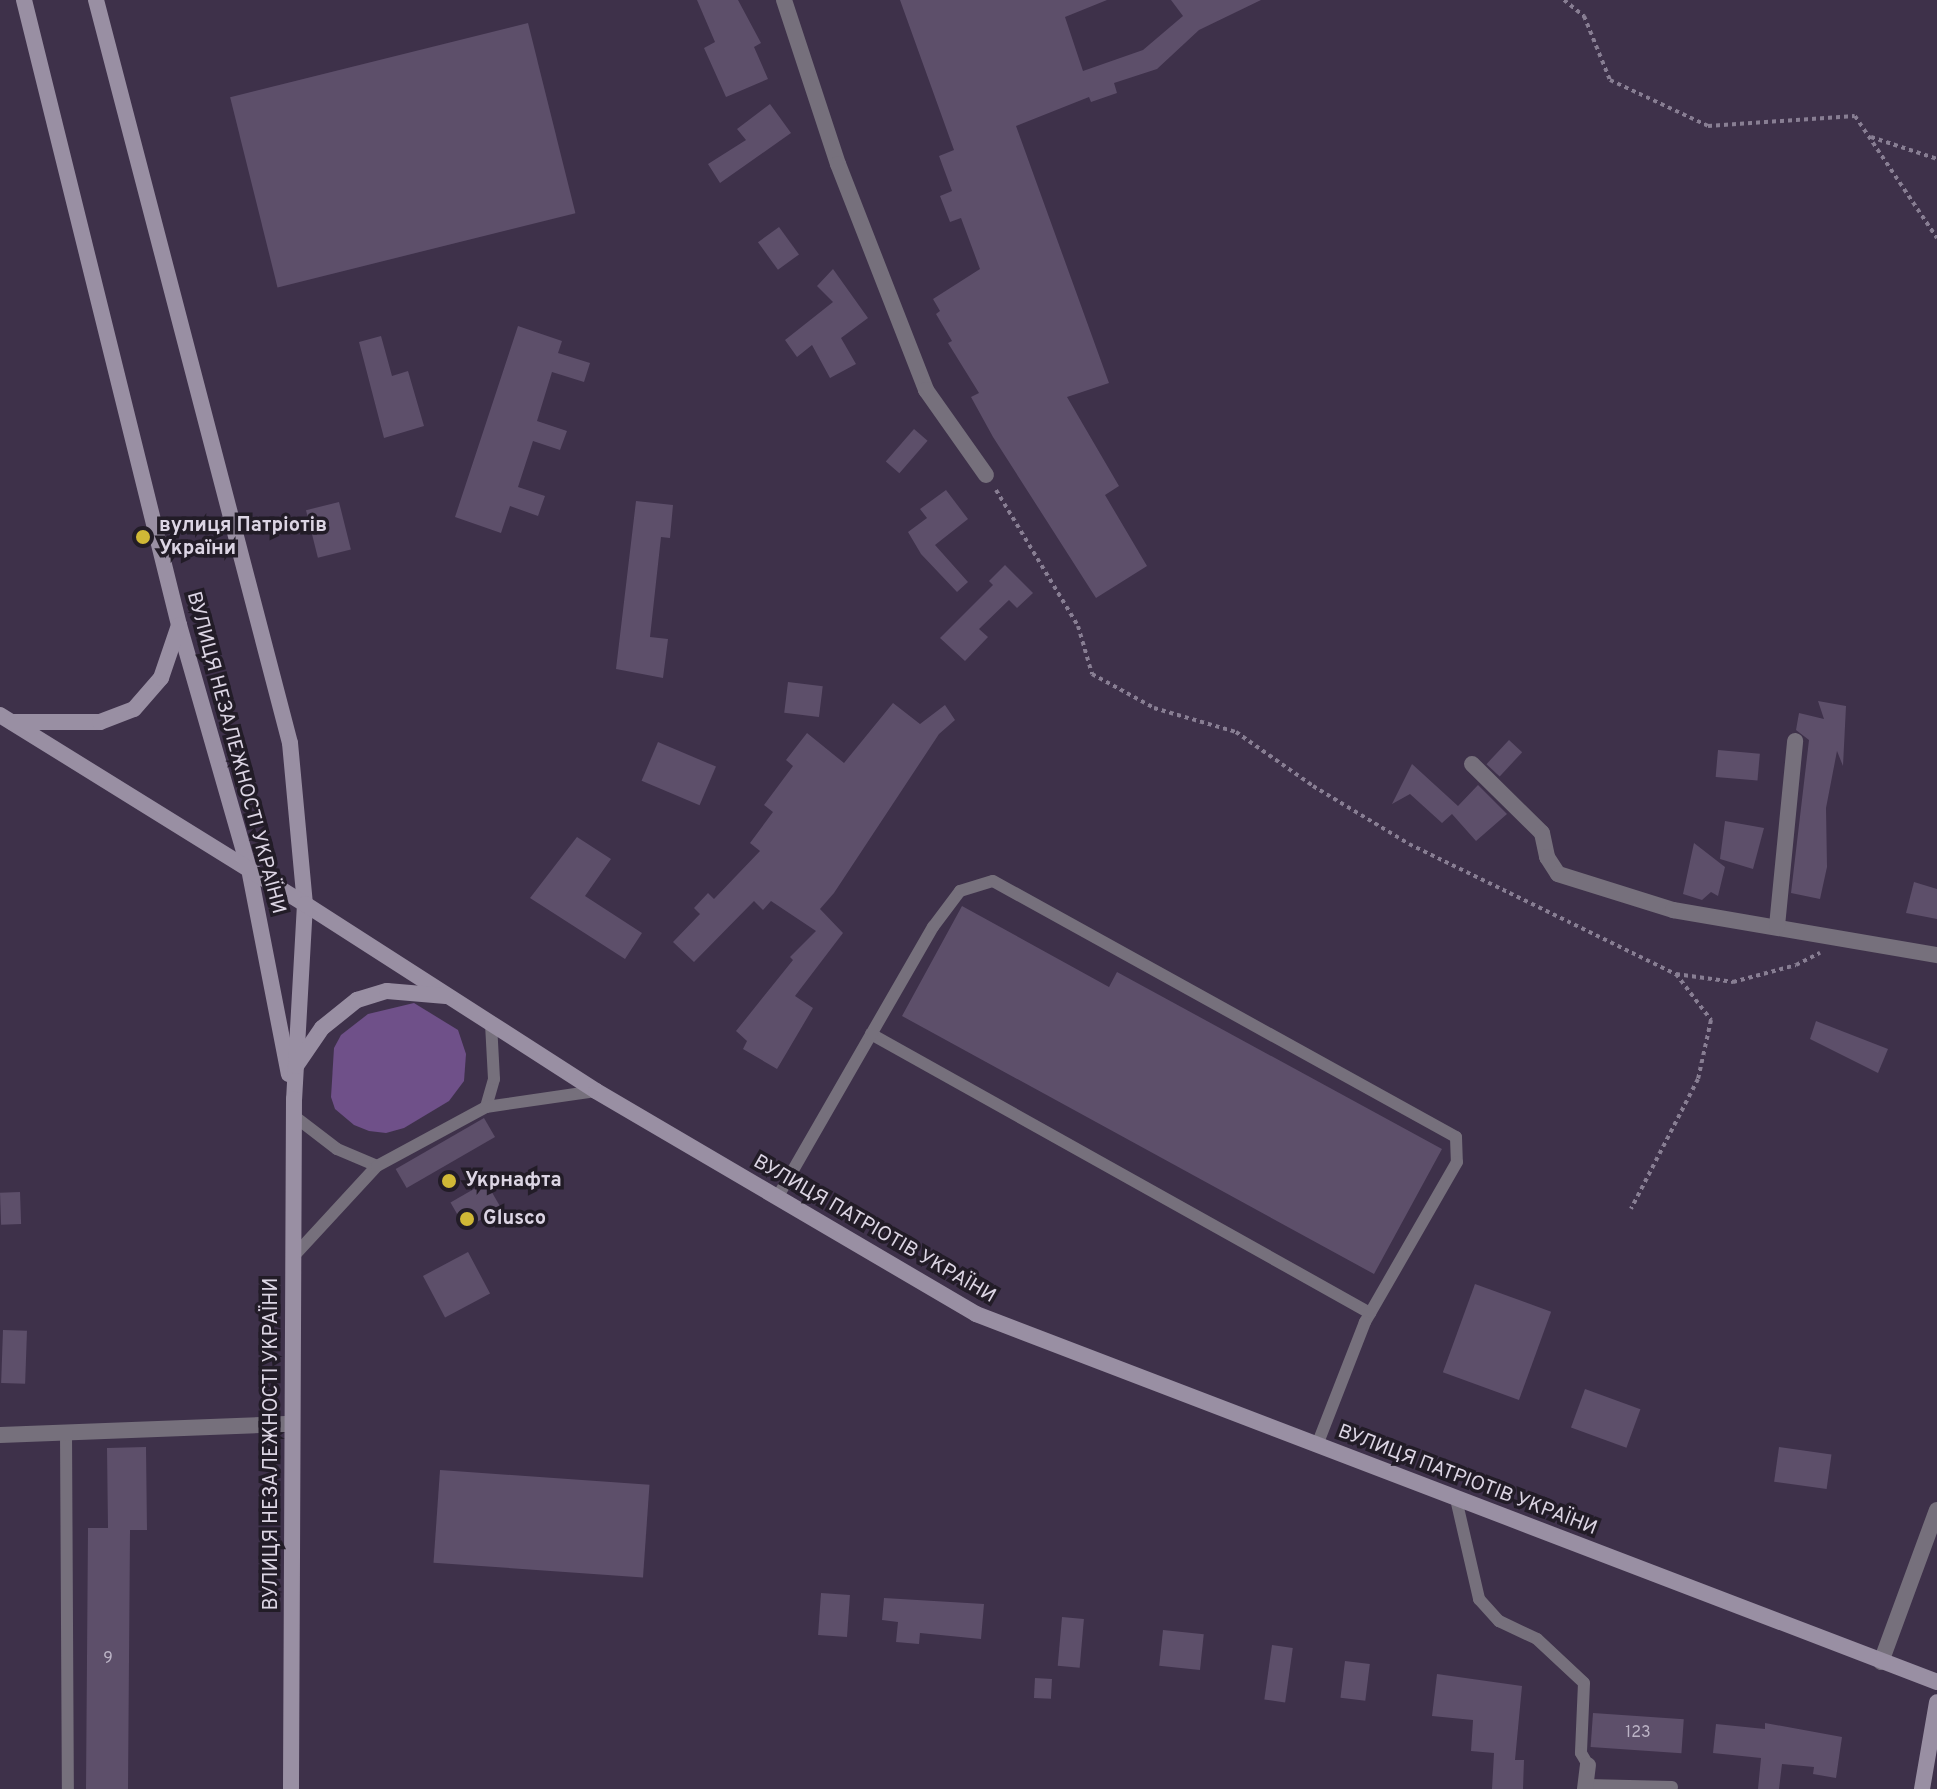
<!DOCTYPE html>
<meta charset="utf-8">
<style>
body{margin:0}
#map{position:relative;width:1937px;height:1789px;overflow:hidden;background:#3e314a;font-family:Overpass,sans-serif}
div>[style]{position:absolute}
.green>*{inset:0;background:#6f5089}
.building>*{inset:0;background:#5d4f6a;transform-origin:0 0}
.path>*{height:4px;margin-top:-2px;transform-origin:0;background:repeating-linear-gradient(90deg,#887e93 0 4px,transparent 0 8px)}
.lane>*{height:12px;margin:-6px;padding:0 6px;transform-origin:6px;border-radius:6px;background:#76707c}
.street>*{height:16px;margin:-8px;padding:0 8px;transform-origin:8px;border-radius:8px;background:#76707c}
.secondary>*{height:16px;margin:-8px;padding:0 8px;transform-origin:8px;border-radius:8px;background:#998fa3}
.dots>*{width:22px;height:22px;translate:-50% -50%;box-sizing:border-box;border:4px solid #221c27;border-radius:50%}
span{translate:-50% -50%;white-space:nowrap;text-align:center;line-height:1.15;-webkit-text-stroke:7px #221c27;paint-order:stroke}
.number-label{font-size:16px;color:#bcb4c6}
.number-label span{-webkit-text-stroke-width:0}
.poi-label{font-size:20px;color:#dcd5e4;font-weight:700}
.left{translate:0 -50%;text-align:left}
.street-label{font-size:20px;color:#dcd5e4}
</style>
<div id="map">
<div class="green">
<div style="clip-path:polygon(414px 1003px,458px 1030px,466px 1054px,464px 1081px,449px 1101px,404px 1128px,386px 1133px,369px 1131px,354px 1125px,335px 1109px,331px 1097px,334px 1048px,341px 1035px,368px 1014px)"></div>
</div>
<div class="building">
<div style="clip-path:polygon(697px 0,738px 0,761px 43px,754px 47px,768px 79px,726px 97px,704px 48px,715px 42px)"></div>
<div style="clip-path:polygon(900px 0,1107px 0,1065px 17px,1083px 71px,1143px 50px,1183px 16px,1171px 0,1261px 0,1199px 30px,1157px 69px,1114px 83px,1117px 93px,1091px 102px,1089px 97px,1016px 126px,1109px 383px,1067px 397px,1119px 486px,1105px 495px,1147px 566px,1096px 598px,993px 437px,971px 397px,979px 393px,948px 343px,952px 341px,936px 314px,940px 311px,933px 299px,980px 269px,961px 218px,950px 222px,940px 196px,952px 191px,939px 156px,954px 150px)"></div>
<div style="left:528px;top:23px;width:196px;height:307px;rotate:76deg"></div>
<div style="clip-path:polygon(770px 104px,791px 133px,720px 183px,708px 164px,746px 140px,737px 129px)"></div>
<div style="left:779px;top:227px;width:34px;height:26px;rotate:54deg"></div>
<div style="clip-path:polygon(833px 269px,868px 318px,841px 338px,856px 364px,830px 378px,812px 345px,797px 357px,785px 340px,833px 302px,817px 286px)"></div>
<div style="clip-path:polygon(518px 326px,562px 341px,558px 353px,590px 363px,584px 382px,552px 372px,537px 421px,567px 431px,560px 450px,533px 441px,518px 487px,545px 496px,538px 516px,510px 506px,501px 533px,455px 517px)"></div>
<div style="clip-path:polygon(381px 336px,392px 376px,408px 371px,424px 426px,384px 438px,359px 342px)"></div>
<div style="left:914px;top:429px;width:18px;height:43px;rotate:41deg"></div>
<div style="clip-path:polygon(946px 490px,968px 519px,935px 545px,968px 582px,957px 592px,921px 554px,908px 532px,927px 518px,920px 509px)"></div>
<div style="clip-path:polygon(636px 501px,673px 505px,670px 538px,661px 537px,650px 637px,668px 639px,663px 678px,616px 669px)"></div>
<div style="left:339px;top:502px;width:49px;height:34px;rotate:76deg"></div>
<div style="clip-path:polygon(1005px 565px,1033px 593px,1017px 608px,1009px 600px,979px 629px,988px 637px,965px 661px,940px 638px,993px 585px,989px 581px)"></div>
<div style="left:788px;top:682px;width:35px;height:31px;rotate:7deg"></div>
<div style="clip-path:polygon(1818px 701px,1846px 706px,1843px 766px,1837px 751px,1826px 808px,1827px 867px,1820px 899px,1791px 893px,1809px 740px,1796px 730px,1799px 713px,1824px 719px)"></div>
<div style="clip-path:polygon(893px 703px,920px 724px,945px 705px,955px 720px,939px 734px,834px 893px,820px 909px,843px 933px,795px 996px,813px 1008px,777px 1069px,743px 1049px,747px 1041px,736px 1031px,793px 960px,790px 957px,816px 931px,771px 901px,763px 910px,754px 901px,694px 962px,673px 942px,700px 914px,694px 908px,708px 893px,714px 899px,760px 851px,750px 843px,773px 812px,764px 805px,793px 766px,786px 760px,807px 733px,844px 763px)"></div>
<div style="left:1509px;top:740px;width:18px;height:33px;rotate:43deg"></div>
<div style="left:658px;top:742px;width:63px;height:42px;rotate:23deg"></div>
<div style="left:1718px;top:750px;width:42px;height:27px;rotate:5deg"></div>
<div style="clip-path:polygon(1412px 764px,1458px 806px,1478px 785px,1507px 814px,1476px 841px,1452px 814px,1442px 823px,1410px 794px,1392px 804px)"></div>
<div style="clip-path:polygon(1725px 821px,1764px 828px,1753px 869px,1720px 859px)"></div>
<div style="clip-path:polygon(577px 837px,611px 859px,585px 896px,642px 933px,625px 959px,530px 898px)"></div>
<div style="clip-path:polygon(1694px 843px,1725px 867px,1718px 896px,1711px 892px,1702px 900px,1683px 894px)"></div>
<div style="clip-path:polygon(1914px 882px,1937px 889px,1937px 919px,1906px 913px)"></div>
<div style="clip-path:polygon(962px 906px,1109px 987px,1117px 972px,1442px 1149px,1374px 1274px,902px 1016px)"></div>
<div style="clip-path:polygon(1816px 1021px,1888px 1049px,1878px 1073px,1810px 1039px)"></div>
<div style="left:484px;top:1118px;width:22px;height:102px;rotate:60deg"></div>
<div style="left:486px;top:1182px;width:30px;height:41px;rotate:60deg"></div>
<div style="left:20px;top:1192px;width:32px;height:20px;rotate:88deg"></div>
<div style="left:468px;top:1252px;width:47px;height:51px;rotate:62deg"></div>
<div style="left:1475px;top:1284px;width:81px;height:94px;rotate:20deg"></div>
<div style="left:3px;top:1330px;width:24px;height:53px;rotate:2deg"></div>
<div style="left:1585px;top:1389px;width:59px;height:41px;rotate:20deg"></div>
<div style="clip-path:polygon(146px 1447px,147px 1530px,130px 1530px,128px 1789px,86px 1789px,88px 1528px,108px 1528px,107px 1448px)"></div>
<div style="left:1779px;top:1447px;width:53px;height:35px;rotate:8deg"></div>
<div style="left:440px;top:1470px;width:210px;height:93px;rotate:4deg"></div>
<div style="left:821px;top:1593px;width:29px;height:42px;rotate:4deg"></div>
<div style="clip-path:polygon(884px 1598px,984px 1604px,981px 1639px,920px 1633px,919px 1644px,896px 1642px,898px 1622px,882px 1620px)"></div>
<div style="left:1062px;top:1617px;width:22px;height:49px;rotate:5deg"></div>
<div style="left:1163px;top:1630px;width:41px;height:36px;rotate:6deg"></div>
<div style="left:1272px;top:1645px;width:21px;height:55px;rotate:8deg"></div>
<div style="left:1345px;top:1661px;width:25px;height:37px;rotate:7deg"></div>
<div style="clip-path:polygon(1437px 1674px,1522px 1686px,1515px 1760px,1524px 1760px,1523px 1789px,1492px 1789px,1494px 1753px,1471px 1751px,1473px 1720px,1432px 1716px)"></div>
<div style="left:1035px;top:1678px;width:17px;height:20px;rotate:3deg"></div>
<div style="left:1593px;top:1713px;width:91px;height:34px;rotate:4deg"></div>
<div style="clip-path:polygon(1765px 1723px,1842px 1737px,1836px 1778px,1813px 1774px,1814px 1767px,1782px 1764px,1779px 1789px,1758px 1789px,1761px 1758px,1713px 1753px,1716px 1724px,1765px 1729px)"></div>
</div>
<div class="path">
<div style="left:1564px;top:0;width:26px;rotate:39deg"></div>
<div style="left:1584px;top:16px;width:69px;rotate:67.9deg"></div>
<div style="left:1610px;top:80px;width:108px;rotate:25.1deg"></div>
<div style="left:1708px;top:126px;width:147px;rotate:-3.9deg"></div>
<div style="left:1855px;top:116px;width:147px;rotate:56.1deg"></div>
<div style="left:1871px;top:137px;width:70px;rotate:18.4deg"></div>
<div style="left:996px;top:490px;width:159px;rotate:58.9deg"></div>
<div style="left:1078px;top:626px;width:50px;rotate:73.7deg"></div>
<div style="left:1092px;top:674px;width:71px;rotate:28.7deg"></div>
<div style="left:1154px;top:708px;width:85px;rotate:16.3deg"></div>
<div style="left:1236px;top:732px;width:94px;rotate:35deg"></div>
<div style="left:1313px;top:786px;width:112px;rotate:31.1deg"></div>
<div style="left:1409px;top:844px;width:297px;rotate:26deg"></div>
<div style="left:1676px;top:974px;width:58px;rotate:52.7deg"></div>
<div style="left:1711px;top:1020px;width:60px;rotate:102.4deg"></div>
<div style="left:1698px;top:1079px;width:146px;rotate:117.3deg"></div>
<div style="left:1676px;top:974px;width:58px;rotate:8deg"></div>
<div style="left:1733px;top:982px;width:65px;rotate:-15.1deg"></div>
<div style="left:1796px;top:965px;width:27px;rotate:-27deg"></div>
</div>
<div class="lane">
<div style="left:871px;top:1034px;width:572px;rotate:29.21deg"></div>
<div style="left:486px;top:1107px;width:29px;rotate:-74deg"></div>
<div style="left:494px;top:1079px;width:55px;rotate:-93.1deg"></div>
<div style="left:294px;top:1116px;width:54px;rotate:37.5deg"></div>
<div style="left:337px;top:1149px;width:43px;rotate:23deg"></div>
<div style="left:777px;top:1198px;width:313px;rotate:-60.1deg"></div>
<div style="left:933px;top:927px;width:45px;rotate:-53.1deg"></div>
<div style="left:960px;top:891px;width:34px;rotate:-17deg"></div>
<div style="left:993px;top:881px;width:529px;rotate:28.94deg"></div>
<div style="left:1456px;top:1137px;width:25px;rotate:88deg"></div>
<div style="left:1457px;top:1162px;width:185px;rotate:119.9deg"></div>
<div style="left:1365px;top:1322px;width:132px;rotate:111.3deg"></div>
<div style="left:292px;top:1258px;width:125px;rotate:-47.3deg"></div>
<div style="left:377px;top:1166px;width:124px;rotate:-28.4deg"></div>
<div style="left:486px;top:1107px;width:111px;rotate:-8.3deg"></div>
<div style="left:66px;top:1432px;width:357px;rotate:89.7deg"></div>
<div style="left:1456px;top:1499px;width:103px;rotate:77deg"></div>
<div style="left:1479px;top:1599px;width:30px;rotate:48deg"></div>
<div style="left:1499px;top:1621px;width:42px;rotate:25.3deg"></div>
<div style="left:1537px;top:1639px;width:64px;rotate:43.1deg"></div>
<div style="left:1584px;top:1683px;width:70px;rotate:92.5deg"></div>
<div style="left:1581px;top:1753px;width:14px;rotate:60deg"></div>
<div style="left:1586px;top:1785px;width:86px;rotate:1.3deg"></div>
</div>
<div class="street">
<div style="left:784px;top:0;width:173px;rotate:71.8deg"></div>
<div style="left:838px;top:164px;width:243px;rotate:68.7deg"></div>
<div style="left:926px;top:390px;width:104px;rotate:54.8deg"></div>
<div style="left:1472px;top:764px;width:98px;rotate:44.6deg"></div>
<div style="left:1542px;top:833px;width:25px;rotate:78deg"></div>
<div style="left:1547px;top:857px;width:20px;rotate:57deg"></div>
<div style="left:1558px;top:874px;width:121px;rotate:17.4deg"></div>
<div style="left:1673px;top:910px;width:268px;rotate:9.7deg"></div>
<div style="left:1777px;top:926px;width:186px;rotate:-84.4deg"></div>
<div style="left:0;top:1435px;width:292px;rotate:-2.2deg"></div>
<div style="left:1881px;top:1662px;width:162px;rotate:-69.8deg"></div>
<div style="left:1585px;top:1789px;width:24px;rotate:-83deg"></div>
</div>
<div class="secondary">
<div style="left:24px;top:0;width:644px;rotate:76.07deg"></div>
<div style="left:179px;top:625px;width:254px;rotate:74deg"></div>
<div style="left:249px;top:869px;width:209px;rotate:79deg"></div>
<div style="left:96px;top:0;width:768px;rotate:75.37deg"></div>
<div style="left:290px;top:743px;width:162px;rotate:84.7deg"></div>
<div style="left:305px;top:904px;width:195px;rotate:93.2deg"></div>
<div style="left:294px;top:1099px;width:690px;rotate:90.25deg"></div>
<div style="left:0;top:715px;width:359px;rotate:31.8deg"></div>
<div style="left:305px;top:904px;width:346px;rotate:32.7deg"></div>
<div style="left:596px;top:1091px;width:441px;rotate:30.4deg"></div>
<div style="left:976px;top:1314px;width:1029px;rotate:20.95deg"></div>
<div style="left:12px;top:722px;width:88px"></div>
<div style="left:100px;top:722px;width:36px;rotate:-21deg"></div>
<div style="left:134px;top:709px;width:41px;rotate:-48.9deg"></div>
<div style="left:161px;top:678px;width:56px;rotate:-71.2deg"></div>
<div style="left:296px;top:1066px;width:46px;rotate:-55.6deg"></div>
<div style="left:322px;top:1028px;width:45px;rotate:-38.7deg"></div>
<div style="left:357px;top:1000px;width:31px;rotate:-17deg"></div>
<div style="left:387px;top:991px;width:59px;rotate:4.8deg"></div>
<div style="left:1922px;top:1789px;width:88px;rotate:-80.2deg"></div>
</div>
<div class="dots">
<div style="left:143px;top:537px;background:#d0b836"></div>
<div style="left:449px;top:1181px;background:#d0b836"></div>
<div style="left:467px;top:1219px;background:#d0b836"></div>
</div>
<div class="number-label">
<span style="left:108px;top:1659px">9</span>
<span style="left:1638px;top:1733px">123</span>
</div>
<div class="poi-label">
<span class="left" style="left:159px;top:538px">вулиця Патріотів<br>України</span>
<span class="left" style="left:465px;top:1181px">Укрнафта</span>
<span class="left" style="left:483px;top:1219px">Glusco</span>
</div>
<div class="street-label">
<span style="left:235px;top:753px;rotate:75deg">ВУЛИЦЯ НЕЗАЛЕЖНОСТІ УКРАЇНИ</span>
<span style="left:874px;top:1230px;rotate:30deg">ВУЛИЦЯ ПАТРІОТІВ УКРАЇНИ</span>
<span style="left:272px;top:1444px;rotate:-90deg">ВУЛИЦЯ НЕЗАЛЕЖНОСТІ УКРАЇНИ</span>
<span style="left:1467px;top:1481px;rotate:21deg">ВУЛИЦЯ ПАТРІОТІВ УКРАЇНИ</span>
</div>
</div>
